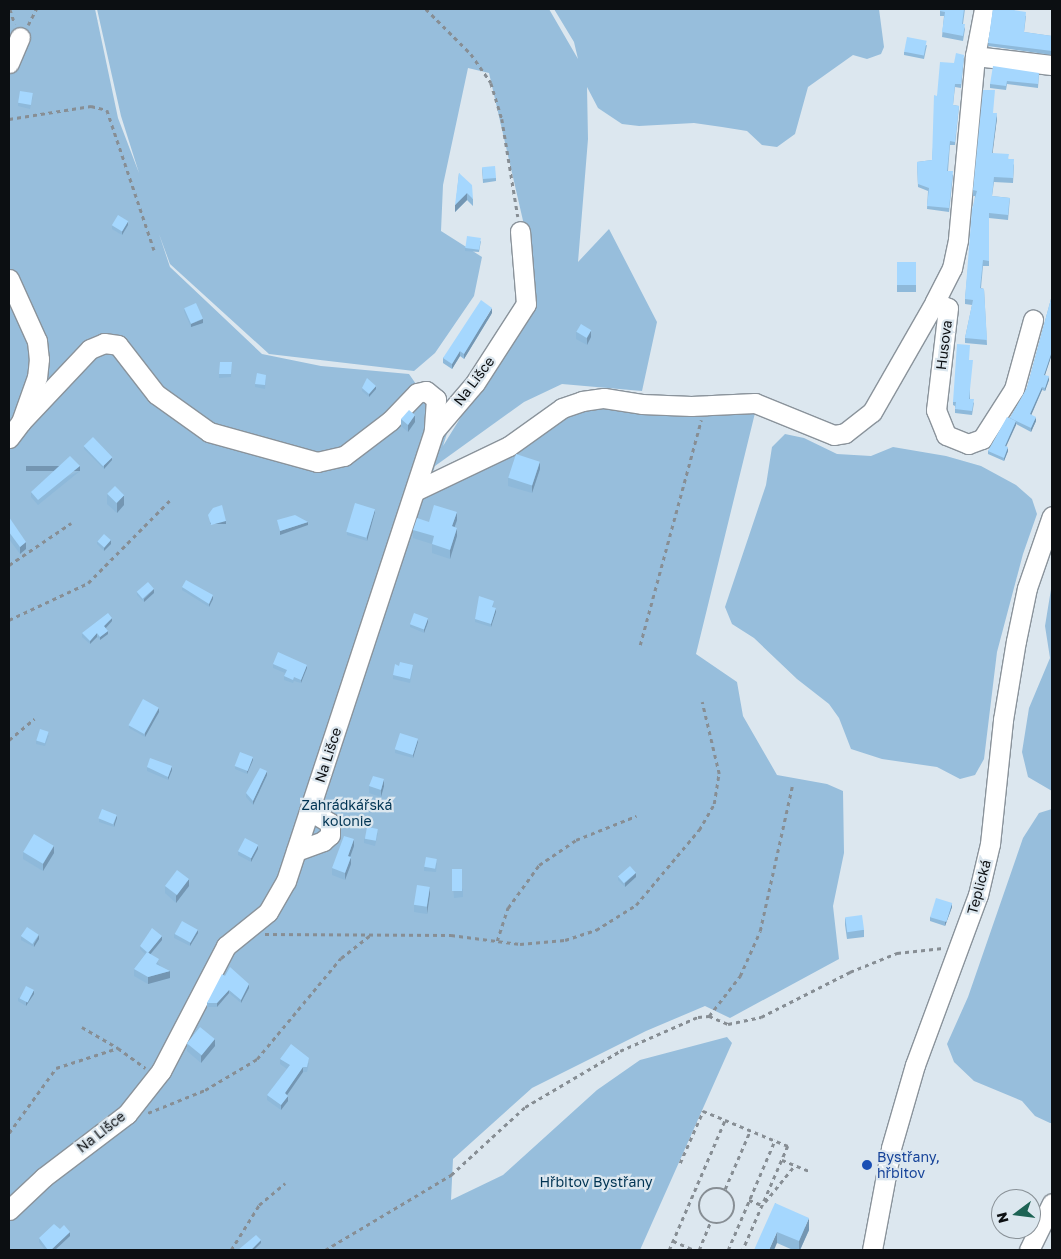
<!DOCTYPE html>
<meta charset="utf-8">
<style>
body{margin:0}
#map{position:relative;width:1061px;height:1259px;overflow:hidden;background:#dce7ef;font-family:"Golos Text",sans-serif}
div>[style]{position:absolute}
.green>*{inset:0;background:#97bedc}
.path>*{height:2.5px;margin-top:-1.25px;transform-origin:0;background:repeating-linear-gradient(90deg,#878e94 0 4px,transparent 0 8px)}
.path>.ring{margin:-1.25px;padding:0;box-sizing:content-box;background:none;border:2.5px solid #878e94;border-radius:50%}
.roads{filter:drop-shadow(1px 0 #8a939b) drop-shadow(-1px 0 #8a939b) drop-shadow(0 1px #8a939b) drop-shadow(0 -1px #8a939b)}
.minor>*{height:19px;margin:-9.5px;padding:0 9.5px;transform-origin:9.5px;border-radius:9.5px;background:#fff}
.wall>*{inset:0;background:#8eb9da;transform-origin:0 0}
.shaded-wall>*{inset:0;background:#7496b2;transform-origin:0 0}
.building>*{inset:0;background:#a5d7fe;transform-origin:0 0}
.dots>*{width:14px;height:14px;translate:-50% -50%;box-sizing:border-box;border:2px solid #dce7ef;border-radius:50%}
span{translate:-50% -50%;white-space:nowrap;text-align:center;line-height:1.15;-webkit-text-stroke:4.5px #dce7ef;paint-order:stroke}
.street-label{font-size:14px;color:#0c0f12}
.park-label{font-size:14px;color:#003453}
.transit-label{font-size:14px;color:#164399}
.left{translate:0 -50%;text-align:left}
.frame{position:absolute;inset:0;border:10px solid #0c0f12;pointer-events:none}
.north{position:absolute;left:991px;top:1189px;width:50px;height:50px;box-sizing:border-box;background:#dce7ef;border:1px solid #899197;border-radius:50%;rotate:255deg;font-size:14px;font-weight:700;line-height:20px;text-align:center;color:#0c0f12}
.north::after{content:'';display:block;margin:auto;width:18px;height:22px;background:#1d6354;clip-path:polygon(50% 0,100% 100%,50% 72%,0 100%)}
</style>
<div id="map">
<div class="green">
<div style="clip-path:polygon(evenodd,9px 9px,95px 9px,118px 118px,139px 173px,121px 116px,97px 9px,549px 9px,578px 59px,574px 42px,554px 9px,879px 9px,884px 47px,881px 54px,867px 59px,853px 55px,808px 87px,795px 134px,777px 147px,762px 145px,747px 131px,722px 127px,694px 123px,639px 126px,622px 124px,598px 108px,587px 87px,588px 139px,578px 262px,609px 229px,657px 322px,642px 391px,562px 384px,524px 402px,435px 466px,427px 490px,582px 407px,605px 404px,755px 413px,696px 654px,737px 682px,743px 716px,777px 775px,827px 784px,843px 791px,844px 853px,833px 906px,839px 959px,730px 1018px,705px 1006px,646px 1031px,532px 1088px,453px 1159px,451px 1200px,503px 1175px,597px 1090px,640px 1060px,727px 1037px,732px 1043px,640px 1250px,9px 1250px,9px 9px,468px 68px,489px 73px,524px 225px,530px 305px,443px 446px,448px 430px,409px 374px,321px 366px,262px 354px,170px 267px,159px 234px,170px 264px,269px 354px,414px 371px,435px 353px,474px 296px,482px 257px,441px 231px,443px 185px,468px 68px)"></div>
<div style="clip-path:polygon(785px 434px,804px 438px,837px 454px,871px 456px,893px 447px,946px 456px,981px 466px,1016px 485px,1032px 499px,1037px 514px,1023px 554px,997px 652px,984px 759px,975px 775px,960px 779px,937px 767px,882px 759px,851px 749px,839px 718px,829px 704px,797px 679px,754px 638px,732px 624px,725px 607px,766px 485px,772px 447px)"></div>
<div style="clip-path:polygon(1052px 583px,1052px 791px,1028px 777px,1022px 752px,1029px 708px,1050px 658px,1045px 626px)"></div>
<div style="clip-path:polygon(1052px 809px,1052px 1123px,1050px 1123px,1035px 1116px,1022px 1101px,974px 1081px,954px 1062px,947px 1044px,968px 997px,1023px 838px,1039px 813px)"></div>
</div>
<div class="path">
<div style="left:10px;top:9px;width:16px;rotate:72deg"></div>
<div style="left:426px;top:9px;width:64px;rotate:45deg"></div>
<div style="left:471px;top:54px;width:35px;rotate:55deg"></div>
<div style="left:491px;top:83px;width:38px;rotate:73deg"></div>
<div style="left:502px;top:119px;width:99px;rotate:80.7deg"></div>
<div style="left:28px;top:25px;width:18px;rotate:-63deg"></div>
<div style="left:9px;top:119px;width:83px;rotate:-9deg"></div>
<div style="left:91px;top:106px;width:16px;rotate:14deg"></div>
<div style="left:107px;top:110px;width:148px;rotate:71.4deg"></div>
<div style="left:9px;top:565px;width:75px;rotate:-34.1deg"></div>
<div style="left:9px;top:620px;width:87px;rotate:-25.1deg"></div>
<div style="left:88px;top:583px;width:118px;rotate:-45.3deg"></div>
<div style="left:640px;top:645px;width:233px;rotate:-74.8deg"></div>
<div style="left:9px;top:740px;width:33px;rotate:-40deg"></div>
<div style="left:265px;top:934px;width:186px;rotate:0.3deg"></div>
<div style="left:451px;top:935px;width:70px;rotate:7.4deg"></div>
<div style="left:520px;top:944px;width:45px;rotate:-5.1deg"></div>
<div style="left:565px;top:940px;width:33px;rotate:-18deg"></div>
<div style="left:596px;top:930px;width:47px;rotate:-32deg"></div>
<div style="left:636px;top:905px;width:98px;rotate:-50deg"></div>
<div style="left:699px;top:830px;width:30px;rotate:-60deg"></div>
<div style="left:714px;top:804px;width:30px;rotate:-81deg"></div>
<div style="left:719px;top:774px;width:74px;rotate:-103.3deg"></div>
<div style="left:497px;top:941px;width:35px;rotate:-72deg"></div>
<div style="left:508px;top:908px;width:53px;rotate:-54.2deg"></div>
<div style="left:539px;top:865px;width:45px;rotate:-34deg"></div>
<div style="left:576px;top:840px;width:65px;rotate:-21.8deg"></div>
<div style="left:709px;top:1016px;width:51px;rotate:-52.2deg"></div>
<div style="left:740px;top:976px;width:49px;rotate:-66deg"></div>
<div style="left:760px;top:931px;width:148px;rotate:-77.5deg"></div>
<div style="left:82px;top:1027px;width:42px;rotate:30.3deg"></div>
<div style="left:148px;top:1113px;width:61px;rotate:-22deg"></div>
<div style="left:205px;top:1090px;width:61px;rotate:-30.8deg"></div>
<div style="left:257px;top:1059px;width:131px;rotate:-50.3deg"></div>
<div style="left:341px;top:958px;width:36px;rotate:-38deg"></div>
<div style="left:9px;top:1133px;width:80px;rotate:-54.1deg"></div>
<div style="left:56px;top:1068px;width:65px;rotate:-17.9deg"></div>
<div style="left:118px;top:1048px;width:34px;rotate:36deg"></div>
<div style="left:782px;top:1160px;width:29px;rotate:22deg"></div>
<div style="left:680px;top:1163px;width:57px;rotate:-66.1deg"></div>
<div style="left:703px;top:1111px;width:24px;rotate:22deg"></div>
<div class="ring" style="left:699px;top:1188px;width:33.5px;height:33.5px"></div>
<div style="left:725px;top:1189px;width:63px;rotate:-66.7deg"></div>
<div style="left:749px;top:1200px;width:14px;rotate:21deg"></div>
<div style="left:765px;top:1202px;width:48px;rotate:-51deg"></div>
<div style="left:673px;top:1241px;width:23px;rotate:23deg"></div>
<div style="left:231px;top:1250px;width:53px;rotate:-58.1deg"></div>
<div style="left:259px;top:1205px;width:34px;rotate:-40deg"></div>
<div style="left:325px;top:1250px;width:147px;rotate:-30.8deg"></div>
<div style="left:451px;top:1175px;width:100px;rotate:-42.6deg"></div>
<div style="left:525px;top:1107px;width:110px;rotate:-30.5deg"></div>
<div style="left:620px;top:1051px;width:85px;rotate:-23.6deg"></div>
<div style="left:698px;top:1017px;width:11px;rotate:-5deg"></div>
<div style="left:709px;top:1016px;width:21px;rotate:23deg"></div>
<div style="left:728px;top:1024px;width:34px;rotate:-12deg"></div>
<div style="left:761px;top:1017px;width:100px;rotate:-26.8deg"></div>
<div style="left:850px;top:972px;width:51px;rotate:-22deg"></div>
<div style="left:897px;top:953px;width:46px;rotate:-6.2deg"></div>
<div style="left:669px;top:1250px;width:142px;rotate:-66.7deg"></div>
<div style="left:725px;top:1120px;width:68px;rotate:22.4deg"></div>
<div style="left:788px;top:1146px;width:113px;rotate:113.4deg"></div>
<div style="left:699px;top:1250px;width:29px;rotate:-68deg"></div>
<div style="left:728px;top:1250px;width:120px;rotate:-66.9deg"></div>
</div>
<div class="roads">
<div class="minor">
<div style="left:984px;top:9px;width:48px;rotate:100.8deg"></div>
<div style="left:975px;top:56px;width:185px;rotate:95.3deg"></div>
<div style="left:958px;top:240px;width:29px;rotate:102deg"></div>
<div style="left:952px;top:268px;width:38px;rotate:117deg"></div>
<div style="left:935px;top:302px;width:14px;rotate:25deg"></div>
<div style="left:948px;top:308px;width:103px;rotate:96.7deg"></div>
<div style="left:936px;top:410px;width:27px;rotate:68deg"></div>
<div style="left:946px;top:435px;width:24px;rotate:22deg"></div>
<div style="left:968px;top:444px;width:15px;rotate:-20deg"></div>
<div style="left:982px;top:439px;width:59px;rotate:-57.4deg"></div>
<div style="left:1014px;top:389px;width:72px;rotate:-74.6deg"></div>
<div style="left:975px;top:56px;width:78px;rotate:6.7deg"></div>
<div style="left:9px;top:63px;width:28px;rotate:-67deg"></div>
<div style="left:9px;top:279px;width:68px;rotate:65.7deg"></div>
<div style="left:37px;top:341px;width:18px;rotate:84deg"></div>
<div style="left:39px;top:359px;width:18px;rotate:96deg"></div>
<div style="left:37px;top:377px;width:48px;rotate:109.6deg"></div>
<div style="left:21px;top:422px;width:20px;rotate:127deg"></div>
<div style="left:21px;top:422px;width:100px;rotate:-46.6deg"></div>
<div style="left:90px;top:349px;width:15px;rotate:-23deg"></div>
<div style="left:104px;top:343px;width:14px;rotate:8deg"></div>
<div style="left:118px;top:345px;width:62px;rotate:52.2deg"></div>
<div style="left:156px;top:394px;width:65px;rotate:35.6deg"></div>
<div style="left:209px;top:432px;width:112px;rotate:15.5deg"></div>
<div style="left:317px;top:462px;width:28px;rotate:-13deg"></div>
<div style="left:344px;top:456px;width:58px;rotate:-37.3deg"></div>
<div style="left:390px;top:421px;width:39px;rotate:-46deg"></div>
<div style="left:417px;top:393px;width:9px;rotate:-13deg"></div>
<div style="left:426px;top:391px;width:13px;rotate:39deg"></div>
<div style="left:436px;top:399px;width:32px;rotate:94deg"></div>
<div style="left:415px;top:491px;width:104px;rotate:-25.6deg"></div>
<div style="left:509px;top:446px;width:65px;rotate:-35.6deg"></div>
<div style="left:562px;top:408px;width:21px;rotate:-19deg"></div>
<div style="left:582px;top:401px;width:22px;rotate:-8deg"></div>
<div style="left:604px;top:398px;width:38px;rotate:9deg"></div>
<div style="left:642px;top:404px;width:49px;rotate:2.3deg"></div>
<div style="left:691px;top:406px;width:64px;rotate:-2.7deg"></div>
<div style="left:755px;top:403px;width:85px;rotate:22.1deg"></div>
<div style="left:834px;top:435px;width:11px;rotate:-10deg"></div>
<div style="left:845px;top:433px;width:34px;rotate:-38deg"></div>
<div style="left:872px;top:412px;width:127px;rotate:-60.2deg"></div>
<div style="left:296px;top:851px;width:29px;rotate:-20deg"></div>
<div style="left:323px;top:841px;width:9px;rotate:-41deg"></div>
<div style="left:330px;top:835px;width:12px;rotate:-90deg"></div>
<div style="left:330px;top:823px;width:23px;rotate:-149deg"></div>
<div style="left:9px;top:1210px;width:48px;rotate:-43.3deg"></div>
<div style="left:44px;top:1177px;width:104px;rotate:-37.2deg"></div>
<div style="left:127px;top:1114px;width:55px;rotate:-51.7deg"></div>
<div style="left:161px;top:1071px;width:141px;rotate:-62.5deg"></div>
<div style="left:226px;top:946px;width:54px;rotate:-39deg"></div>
<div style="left:268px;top:912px;width:36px;rotate:-60deg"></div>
<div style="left:286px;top:881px;width:474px;rotate:-71.8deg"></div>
<div style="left:434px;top:431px;width:63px;rotate:-49.5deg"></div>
<div style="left:475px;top:383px;width:94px;rotate:-57.2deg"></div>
<div style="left:526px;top:304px;width:73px;rotate:-94.7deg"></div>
<div style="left:872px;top:1250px;width:104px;rotate:-79.4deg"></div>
<div style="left:891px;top:1148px;width:86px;rotate:-73.9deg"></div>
<div style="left:915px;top:1065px;width:181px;rotate:-69.7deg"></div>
<div style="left:978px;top:895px;width:52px;rotate:-76.8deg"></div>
<div style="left:990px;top:844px;width:125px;rotate:-84deg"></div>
<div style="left:1003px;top:720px;width:80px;rotate:-80.7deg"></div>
<div style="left:1016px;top:641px;width:54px;rotate:-78.3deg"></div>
<div style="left:1027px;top:588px;width:76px;rotate:-70.9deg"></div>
<div style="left:1029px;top:1250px;width:52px;rotate:-63.9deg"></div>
</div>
</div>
<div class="wall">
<div style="clip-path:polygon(940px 9px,965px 9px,963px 24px,965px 29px,963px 41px,942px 37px,944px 16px,940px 16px)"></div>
<div style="clip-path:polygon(993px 9px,1014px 9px,1013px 10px,1026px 16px,1024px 32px,1052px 36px,1052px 55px,988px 46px)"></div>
<div style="clip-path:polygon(927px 45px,924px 59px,904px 55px,904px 52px)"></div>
<div style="clip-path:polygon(964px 58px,961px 88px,955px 87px,953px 105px,959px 106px,955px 145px,950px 145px,948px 171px,953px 175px,949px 212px,927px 209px,928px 191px,918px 187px,917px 162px,932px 160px,937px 96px,954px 63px)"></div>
<div style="clip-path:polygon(1039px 73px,1038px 88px,1007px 84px,1006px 90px,990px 88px,990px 84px)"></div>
<div style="clip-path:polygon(33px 96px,30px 109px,18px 106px,18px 103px)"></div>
<div style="clip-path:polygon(994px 113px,997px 118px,992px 153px,1009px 159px,1014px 165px,1013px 183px,994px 182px,992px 196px,1010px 198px,1008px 220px,989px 218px,989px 266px,983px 266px,981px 288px,984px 289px,987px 345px,965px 343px,965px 338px,972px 305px,965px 304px,965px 299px,975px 196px,973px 196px,973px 190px)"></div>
<div style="clip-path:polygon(482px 168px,496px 178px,496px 181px,483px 183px)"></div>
<div style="clip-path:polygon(459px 173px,473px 199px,473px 206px,467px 200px,455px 212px)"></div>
<div style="clip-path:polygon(112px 225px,128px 225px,122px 235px,112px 229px)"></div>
<div style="clip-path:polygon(481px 241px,479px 252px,465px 251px,465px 248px)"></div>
<div style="left:897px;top:262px;width:19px;height:30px"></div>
<div style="clip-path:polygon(1052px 295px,1052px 354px,1045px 375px,1049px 380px,1045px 391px,1042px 390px,1031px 415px,1036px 421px,1031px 432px,1016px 424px,1006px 446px,1008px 451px,1004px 461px,988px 454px,988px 451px,1010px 418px,1027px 388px)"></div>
<div style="clip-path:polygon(184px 308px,203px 323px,191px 327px,184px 311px)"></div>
<div style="clip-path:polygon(492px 313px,464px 359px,460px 356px,452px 369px,443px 363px,443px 358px)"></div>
<div style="clip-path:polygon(576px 332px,591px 337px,587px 345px,576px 339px)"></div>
<div style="clip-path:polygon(969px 360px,970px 399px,974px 403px,972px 415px,955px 413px,955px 406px,953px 405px,953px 402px)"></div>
<div style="clip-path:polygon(232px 362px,231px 377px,219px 378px,219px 374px)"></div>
<div style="clip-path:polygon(266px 379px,265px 389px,255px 387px,255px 384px)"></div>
<div style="clip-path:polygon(362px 388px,376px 389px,369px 397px,362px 391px)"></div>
<div style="clip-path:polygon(401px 419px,415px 422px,408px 432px,401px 426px)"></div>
<div style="clip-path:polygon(84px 446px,112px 460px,104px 469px,84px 449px)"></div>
<div style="clip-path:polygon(540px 469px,532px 493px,508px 486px,508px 478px)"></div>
<div style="clip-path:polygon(80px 471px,38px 505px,31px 497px,31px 492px)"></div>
<div style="clip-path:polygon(107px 494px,124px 505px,117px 513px,107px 504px)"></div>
<div style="clip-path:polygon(375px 512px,367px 541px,347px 535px,347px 532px)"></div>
<div style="clip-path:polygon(9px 517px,26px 549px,20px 554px,9px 539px)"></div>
<div style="clip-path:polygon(457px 520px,455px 527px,457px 536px,450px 559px,432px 553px,432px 544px,413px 538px,413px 530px,429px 522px)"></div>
<div style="clip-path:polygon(97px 541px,111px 544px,104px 551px,97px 544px)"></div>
<div style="clip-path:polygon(182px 587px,213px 599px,209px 607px,182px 590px)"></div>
<div style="clip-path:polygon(137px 592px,154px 593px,144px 602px,137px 595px)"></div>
<div style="clip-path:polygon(494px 604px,493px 607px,496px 612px,491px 627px,475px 622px,475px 619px)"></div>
<div style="clip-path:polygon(112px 621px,106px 628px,108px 634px,100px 640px,97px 637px,90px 644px,82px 637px,82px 633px)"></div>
<div style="clip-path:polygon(428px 622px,424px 633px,410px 627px,410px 624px)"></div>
<div style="clip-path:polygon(273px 664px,307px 668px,301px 683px,294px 681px,293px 683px,284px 680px,284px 676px,285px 673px,273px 668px)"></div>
<div style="clip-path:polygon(399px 666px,413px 669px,410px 683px,393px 679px,393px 675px)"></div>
<div style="clip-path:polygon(159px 712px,145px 737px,129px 728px,129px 725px)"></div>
<div style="clip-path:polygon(49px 735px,45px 746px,36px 744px,36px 740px)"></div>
<div style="clip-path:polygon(418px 742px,413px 758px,395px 753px,395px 749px)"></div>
<div style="clip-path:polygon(253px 760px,247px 774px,235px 769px,235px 766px)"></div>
<div style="clip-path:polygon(147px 767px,172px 770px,168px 780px,147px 771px)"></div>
<div style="clip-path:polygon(267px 775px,253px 805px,246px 797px,246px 793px)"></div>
<div style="clip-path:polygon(369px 786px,384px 786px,381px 797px,369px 793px)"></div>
<div style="clip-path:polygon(117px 818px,114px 827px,99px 822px,99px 819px)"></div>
<div style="clip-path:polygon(378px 833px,375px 846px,364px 843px,364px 839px)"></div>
<div style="clip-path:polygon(354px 846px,350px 857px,351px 864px,345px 880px,332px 875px,332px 868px)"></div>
<div style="clip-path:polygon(258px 849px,251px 862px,238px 855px,238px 851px)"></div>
<div style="clip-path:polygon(23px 852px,54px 853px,43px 871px,23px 859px)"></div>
<div style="clip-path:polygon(437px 863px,436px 872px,424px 871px,424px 867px)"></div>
<div style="clip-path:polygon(452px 869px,463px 890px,463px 897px,454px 898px)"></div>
<div style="clip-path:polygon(618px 877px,636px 877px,625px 887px,618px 880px)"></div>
<div style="clip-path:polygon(165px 886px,189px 886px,176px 903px,165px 893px)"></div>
<div style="clip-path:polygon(430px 894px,427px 914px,414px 912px,414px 905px)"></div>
<div style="clip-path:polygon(952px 907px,945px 926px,930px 921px,930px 917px)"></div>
<div style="clip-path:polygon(845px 918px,864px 930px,864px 937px,847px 939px,845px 925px)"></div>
<div style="clip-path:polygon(198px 933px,190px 946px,174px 938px,174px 934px)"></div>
<div style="clip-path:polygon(21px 936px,39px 939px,34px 947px,21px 940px)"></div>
<div style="clip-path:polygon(162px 940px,151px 954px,170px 978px,148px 984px,134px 976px,134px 969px,145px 954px,140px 949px,140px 946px)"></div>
<div style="clip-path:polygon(225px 976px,249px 988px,241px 1003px,229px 993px,217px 1007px,207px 1007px,207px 1003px)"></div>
<div style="clip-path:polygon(34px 994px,26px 1006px,18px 1001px,18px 998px)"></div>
<div style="clip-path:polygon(187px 1044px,215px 1046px,201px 1063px,187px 1051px)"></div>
<div style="clip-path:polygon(280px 1059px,309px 1063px,307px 1072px,303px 1072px,287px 1095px,288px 1101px,281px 1110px,267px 1100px,267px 1095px,287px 1069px,280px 1064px)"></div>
<div style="clip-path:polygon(775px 1203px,809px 1230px,800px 1250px,793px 1250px,777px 1243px)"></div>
<div style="clip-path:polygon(60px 1229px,70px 1236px,55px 1250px,45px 1250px,39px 1242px,39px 1238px)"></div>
</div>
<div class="shaded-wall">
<div style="clip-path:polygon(997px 113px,997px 118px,992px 158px,992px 153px)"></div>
<div style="clip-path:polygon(467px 193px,467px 200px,455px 212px,455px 205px)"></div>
<div style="clip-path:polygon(128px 221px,128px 225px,122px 235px,122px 231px)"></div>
<div style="clip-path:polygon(492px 308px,492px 313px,464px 359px,464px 354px)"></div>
<div style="clip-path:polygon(203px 319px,203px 323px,191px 327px,191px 324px)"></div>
<div style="clip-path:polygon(591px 330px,591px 337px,587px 345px,587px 338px)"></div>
<div style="clip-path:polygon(460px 351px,460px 356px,452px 369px,452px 364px)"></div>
<div style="clip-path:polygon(1052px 351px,1052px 354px,1044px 378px,1044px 375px)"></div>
<div style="clip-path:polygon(1049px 376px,1049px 380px,1045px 391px,1045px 388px)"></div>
<div style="clip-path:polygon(376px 386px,376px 389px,369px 397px,369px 394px)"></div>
<div style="clip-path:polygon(1042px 387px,1042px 390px,1030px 418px,1030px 414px)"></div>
<div style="clip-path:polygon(415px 415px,415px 422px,408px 432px,408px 425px)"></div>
<div style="clip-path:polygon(1036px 417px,1036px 421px,1031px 432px,1031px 428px)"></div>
<div style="clip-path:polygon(1016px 421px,1016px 425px,1005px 449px,1005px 446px)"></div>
<div style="clip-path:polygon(1008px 447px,1008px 451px,1004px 461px,1004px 458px)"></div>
<div style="clip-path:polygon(112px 457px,112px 460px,104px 469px,104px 465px)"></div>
<div style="clip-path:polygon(540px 462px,540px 469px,532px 493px,532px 486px)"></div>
<div style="left:80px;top:466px;width:5px;height:54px;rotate:90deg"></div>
<div style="clip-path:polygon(124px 495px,124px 505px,117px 513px,117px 503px)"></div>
<div style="clip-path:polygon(375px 509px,375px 512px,367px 541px,367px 537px)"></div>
<div style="clip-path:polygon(457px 512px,457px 520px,452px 534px,452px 526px)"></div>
<div style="left:226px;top:521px;width:3px;height:16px;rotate:90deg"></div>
<div style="clip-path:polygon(308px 522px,308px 525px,280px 535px,280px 531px)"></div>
<div style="clip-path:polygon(457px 528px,457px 536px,450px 559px,450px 550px)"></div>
<div style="clip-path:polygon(111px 540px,111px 544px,104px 551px,104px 548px)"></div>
<div style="clip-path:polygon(26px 542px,26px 549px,20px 554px,20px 547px)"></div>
<div style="clip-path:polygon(154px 589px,154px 593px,144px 602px,144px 599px)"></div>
<div style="clip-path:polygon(213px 595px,213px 599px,209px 607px,209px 604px)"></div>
<div style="clip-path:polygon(496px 608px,496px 612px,491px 627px,491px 624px)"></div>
<div style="clip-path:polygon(112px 618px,112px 621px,104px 630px,104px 626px)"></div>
<div style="clip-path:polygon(428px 618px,428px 622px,424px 633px,424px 629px)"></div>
<div style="clip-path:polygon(108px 631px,108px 634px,100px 640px,100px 637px)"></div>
<div style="clip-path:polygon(97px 633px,97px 637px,90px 644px,90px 641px)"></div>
<div style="clip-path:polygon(307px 665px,307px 668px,301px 683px,301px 680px)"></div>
<div style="clip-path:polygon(159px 708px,159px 712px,145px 737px,145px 733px)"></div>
<div style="clip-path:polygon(418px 739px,418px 742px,413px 758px,413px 755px)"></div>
<div style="clip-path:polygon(253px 757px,253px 760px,247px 774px,247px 771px)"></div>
<div style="clip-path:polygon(172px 766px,172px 770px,168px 780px,168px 777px)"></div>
<div style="clip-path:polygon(267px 771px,267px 775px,253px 805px,253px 801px)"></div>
<div style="clip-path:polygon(384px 779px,384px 786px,381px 797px,381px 790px)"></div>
<div style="clip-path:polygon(117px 815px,117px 818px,114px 827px,114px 824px)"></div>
<div style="clip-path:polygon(354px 839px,354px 846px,348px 863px,348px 856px)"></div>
<div style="clip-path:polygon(258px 845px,258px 849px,251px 862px,251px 858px)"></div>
<div style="clip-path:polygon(54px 846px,54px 853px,43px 871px,43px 864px)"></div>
<div style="clip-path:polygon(351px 857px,351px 864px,345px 880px,345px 873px)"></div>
<div style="clip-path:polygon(636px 873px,636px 877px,625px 887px,625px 883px)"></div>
<div style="clip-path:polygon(189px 879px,189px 886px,176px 903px,176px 896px)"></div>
<div style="clip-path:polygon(430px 887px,430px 894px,427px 914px,427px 907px)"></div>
<div style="clip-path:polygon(952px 903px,952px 907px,945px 926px,945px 922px)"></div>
<div style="clip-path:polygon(198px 930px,198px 933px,190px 946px,190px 943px)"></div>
<div style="clip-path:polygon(39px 935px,39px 939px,34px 947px,34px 944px)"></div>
<div style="clip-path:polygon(162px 936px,162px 940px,148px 957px,148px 953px)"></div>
<div style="clip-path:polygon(170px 971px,170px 978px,148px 984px,148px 977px)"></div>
<div style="clip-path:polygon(249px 984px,249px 988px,241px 1003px,241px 1000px)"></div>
<div style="clip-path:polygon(34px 990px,34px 994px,26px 1006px,26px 1003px)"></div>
<div style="clip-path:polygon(229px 990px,229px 993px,217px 1007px,217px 1003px)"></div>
<div style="clip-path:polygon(215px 1039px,215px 1046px,201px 1063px,201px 1056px)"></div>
<div style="clip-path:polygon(303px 1067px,303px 1072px,285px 1098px,285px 1093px)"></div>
<div style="clip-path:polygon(288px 1096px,288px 1101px,281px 1110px,281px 1105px)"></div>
<div style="clip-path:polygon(809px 1218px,809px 1230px,800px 1250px,799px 1250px,799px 1241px)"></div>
<div style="clip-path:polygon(70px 1232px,70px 1236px,55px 1250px,51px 1250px)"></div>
<div style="clip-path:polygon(777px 1232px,777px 1243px,774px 1250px,769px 1250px)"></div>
<div style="clip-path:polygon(261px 1240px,261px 1243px,254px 1250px,251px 1250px)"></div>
</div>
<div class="building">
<div style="clip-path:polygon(940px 9px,964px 9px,962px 24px,965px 24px,963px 36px,942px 32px,945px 12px,940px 11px)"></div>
<div style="clip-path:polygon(993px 9px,1013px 9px,1013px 10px,1026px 12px,1024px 32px,1052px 36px,1052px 51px,988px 43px)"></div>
<div style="left:907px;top:37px;width:20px;height:15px;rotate:11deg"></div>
<div style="clip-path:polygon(956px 53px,964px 55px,961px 84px,955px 84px,953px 105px,959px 106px,955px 142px,950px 141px,947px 171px,953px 171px,949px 208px,927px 206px,929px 188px,918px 184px,917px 162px,932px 160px,934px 95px,937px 96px,940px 62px,954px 63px)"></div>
<div style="clip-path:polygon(993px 66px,1039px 73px,1038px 84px,1007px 81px,1006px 86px,990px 84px)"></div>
<div style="clip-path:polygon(983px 90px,995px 90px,993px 113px,997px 113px,992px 153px,1009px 154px,1008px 159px,1014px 159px,1013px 178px,994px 177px,992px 196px,1010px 198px,1009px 204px,1008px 215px,989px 213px,989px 261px,983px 260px,980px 288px,984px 289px,987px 340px,965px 338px,973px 300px,965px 299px,972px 209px,977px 191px,973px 190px)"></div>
<div style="left:20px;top:91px;width:13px;height:12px;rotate:9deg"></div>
<div style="left:495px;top:166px;width:12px;height:13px;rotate:85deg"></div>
<div style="clip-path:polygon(459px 173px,472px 185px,473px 199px,467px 193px,455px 205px)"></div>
<div style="left:118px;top:215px;width:12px;height:12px;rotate:31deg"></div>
<div style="left:467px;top:236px;width:14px;height:12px;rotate:8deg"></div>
<div style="left:897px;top:262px;width:19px;height:23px"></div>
<div style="clip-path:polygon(1052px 295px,1052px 351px,1044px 375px,1049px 376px,1045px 388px,1042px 387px,1030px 414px,1036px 417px,1031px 428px,1010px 418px,1027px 388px)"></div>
<div style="clip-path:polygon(481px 300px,492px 308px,464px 354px,457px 349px,460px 351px,452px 364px,443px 358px)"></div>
<div style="left:196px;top:303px;width:17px;height:13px;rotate:66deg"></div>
<div style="left:581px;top:324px;width:12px;height:9px;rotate:31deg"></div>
<div style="clip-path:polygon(957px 344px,970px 345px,969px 360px,973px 360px,969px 399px,974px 399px,972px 411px,955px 409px,956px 402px,953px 402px)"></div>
<div style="clip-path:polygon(220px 362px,232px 362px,231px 374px,219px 374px)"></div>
<div style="clip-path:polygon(257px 373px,266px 375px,265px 385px,255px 384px)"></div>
<div style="clip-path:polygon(367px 378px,376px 386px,369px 394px,362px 388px)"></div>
<div style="clip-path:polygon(409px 410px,415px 415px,408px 425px,401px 419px)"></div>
<div style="clip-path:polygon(1007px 417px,1016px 421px,1005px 446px,1008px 447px,1004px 458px,988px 451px)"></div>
<div style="left:93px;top:437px;width:28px;height:13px;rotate:46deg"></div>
<div style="left:516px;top:454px;width:25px;height:25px;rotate:18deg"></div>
<div style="clip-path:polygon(70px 456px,80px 466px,38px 500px,31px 492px)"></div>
<div style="left:115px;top:486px;width:13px;height:11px;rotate:45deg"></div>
<div style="left:355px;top:503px;width:21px;height:30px;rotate:17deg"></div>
<div style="clip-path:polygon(222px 505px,226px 521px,211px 525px,208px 515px,213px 508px)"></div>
<div style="clip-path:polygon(434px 505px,457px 512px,452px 526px,457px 528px,450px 550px,432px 544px,434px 536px,413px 530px,417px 518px,429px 522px)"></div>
<div style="clip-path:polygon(295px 515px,308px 522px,280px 531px,277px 520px)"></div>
<div style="clip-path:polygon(9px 517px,26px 542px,20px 547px,9px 532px)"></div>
<div style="left:104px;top:534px;width:9px;height:10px;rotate:41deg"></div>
<div style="clip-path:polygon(186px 580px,213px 595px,209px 604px,182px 587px)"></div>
<div style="left:148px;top:582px;width:9px;height:15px;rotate:49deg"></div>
<div style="clip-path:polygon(479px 596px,494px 601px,492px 607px,496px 608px,491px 624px,475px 619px)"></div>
<div style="clip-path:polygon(108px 613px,112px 618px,104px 626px,108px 631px,100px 637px,97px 633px,90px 641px,82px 633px)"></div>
<div style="left:414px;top:613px;width:15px;height:12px;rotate:20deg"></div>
<div style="clip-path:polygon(278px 652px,307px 665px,301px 680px,294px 677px,293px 680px,284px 676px,287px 670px,273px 664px)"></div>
<div style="clip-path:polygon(400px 662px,413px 665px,410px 679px,393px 675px,395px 664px,399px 666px)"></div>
<div style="left:143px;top:699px;width:18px;height:30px;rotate:29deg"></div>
<div style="left:40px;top:729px;width:9px;height:12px;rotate:18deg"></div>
<div style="left:400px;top:733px;width:19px;height:17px;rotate:18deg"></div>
<div style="left:240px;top:752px;width:14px;height:15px;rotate:21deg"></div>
<div style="clip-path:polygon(150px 758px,172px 766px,168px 777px,147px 767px)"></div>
<div style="clip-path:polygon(260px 768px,267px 771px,253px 801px,246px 793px)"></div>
<div style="clip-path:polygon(373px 776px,384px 779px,381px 790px,369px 786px)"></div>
<div style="left:102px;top:809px;width:16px;height:10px;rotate:22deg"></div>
<div style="left:367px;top:827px;width:11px;height:12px;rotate:10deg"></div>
<div style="left:34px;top:834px;width:23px;height:21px;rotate:31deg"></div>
<div style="clip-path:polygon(344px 836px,354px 839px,348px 856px,351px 857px,345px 873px,332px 868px)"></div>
<div style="left:245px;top:838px;width:15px;height:15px;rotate:28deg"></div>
<div style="left:426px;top:857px;width:11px;height:10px;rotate:10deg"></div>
<div style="left:630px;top:866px;width:9px;height:16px;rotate:49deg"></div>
<div style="left:452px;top:869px;width:10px;height:22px"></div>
<div style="left:177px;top:870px;width:15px;height:20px;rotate:37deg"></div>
<div style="left:417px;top:885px;width:13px;height:20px;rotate:9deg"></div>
<div style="left:936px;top:898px;width:17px;height:20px;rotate:17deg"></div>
<div style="left:862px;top:915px;width:15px;height:17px;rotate:82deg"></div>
<div style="left:182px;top:921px;width:18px;height:15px;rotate:29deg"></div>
<div style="left:27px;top:927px;width:14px;height:11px;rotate:34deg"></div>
<div style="clip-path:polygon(152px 928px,162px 936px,148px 953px,140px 946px)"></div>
<div style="clip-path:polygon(147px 952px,159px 959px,156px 964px,170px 971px,148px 977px,134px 969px)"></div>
<div style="clip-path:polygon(230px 967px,249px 984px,241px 1000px,229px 990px,217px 1003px,207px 1003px,222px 974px,225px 976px)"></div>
<div style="left:26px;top:986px;width:9px;height:14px;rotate:27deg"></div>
<div style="left:200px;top:1027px;width:19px;height:21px;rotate:39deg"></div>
<div style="clip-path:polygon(291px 1044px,309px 1058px,307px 1067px,303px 1067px,285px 1093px,288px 1096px,281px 1105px,267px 1095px,290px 1065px,280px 1059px)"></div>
<div style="clip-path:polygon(775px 1203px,809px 1218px,799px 1241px,777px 1232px,769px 1250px,754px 1250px)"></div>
<div style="clip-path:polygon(54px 1224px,60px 1229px,64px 1225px,70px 1232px,51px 1250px,48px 1250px,39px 1238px)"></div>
<div style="clip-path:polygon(256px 1235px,261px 1240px,251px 1250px,238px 1250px)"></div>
</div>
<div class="dots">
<div style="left:867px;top:1165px;background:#1a4fb4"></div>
</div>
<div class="street-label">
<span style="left:944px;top:345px;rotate:-83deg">Husova</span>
<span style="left:474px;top:381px;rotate:-53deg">Na Lišce</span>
<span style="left:328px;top:755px;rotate:-72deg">Na Lišce</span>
<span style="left:979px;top:887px;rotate:-75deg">Teplická</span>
<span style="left:101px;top:1132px;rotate:-38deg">Na Lišce</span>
</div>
<div class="park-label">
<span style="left:347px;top:813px">Zahrádkářská<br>kolonie</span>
<span style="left:596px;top:1182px">Hřbitov Bystřany</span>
</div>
<div class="transit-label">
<span class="left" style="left:877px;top:1165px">Bystřany,<br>hřbitov</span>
</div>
<div class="frame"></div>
<div class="north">N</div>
</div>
